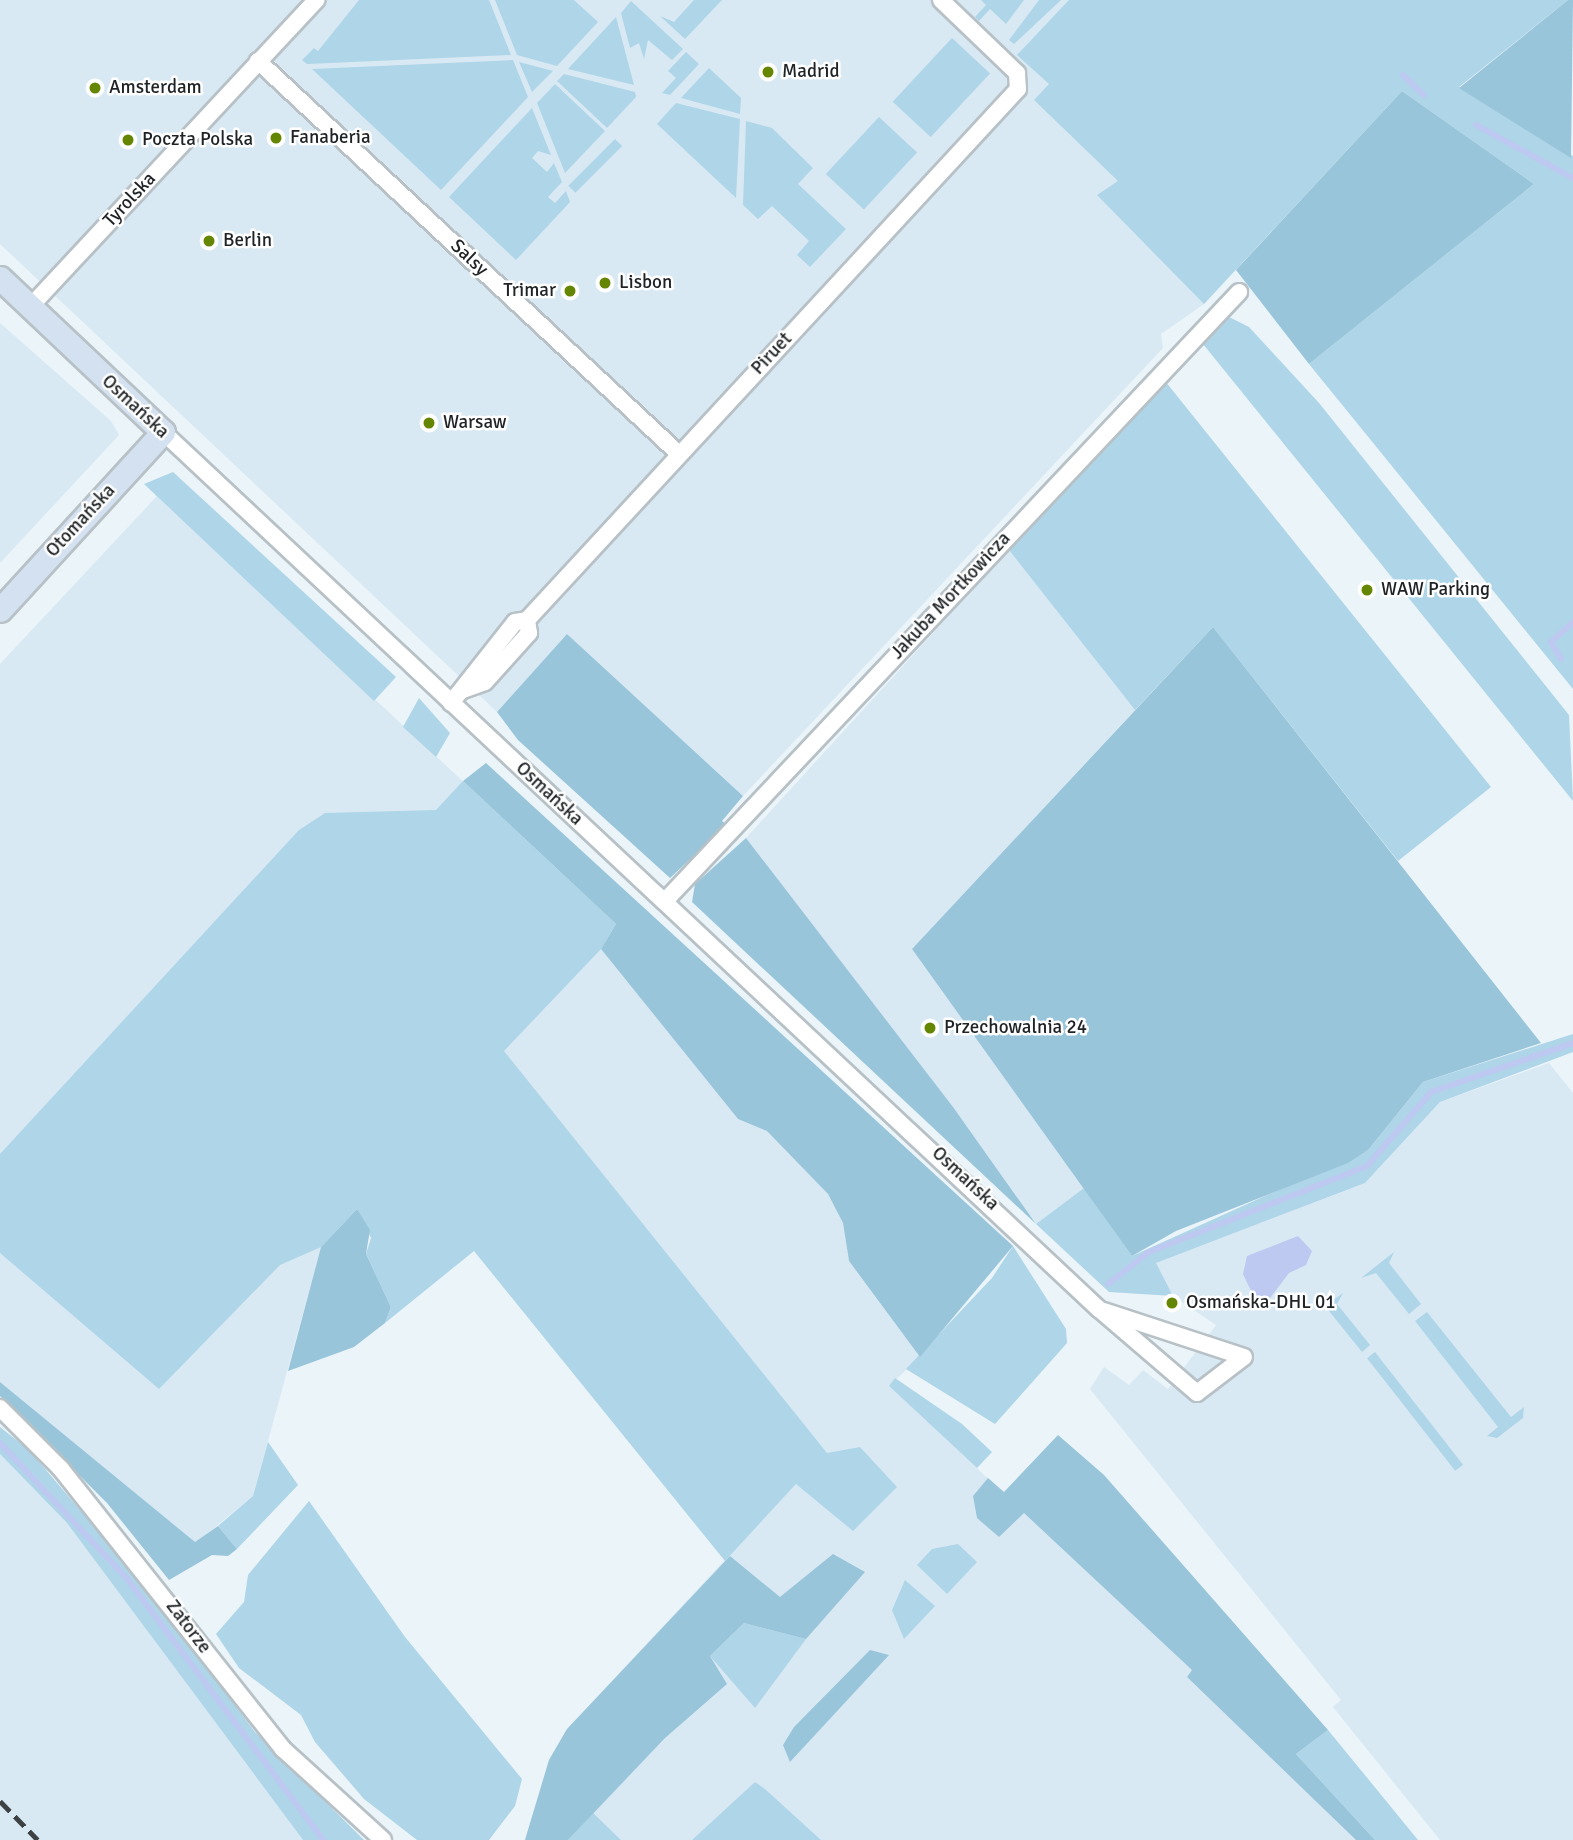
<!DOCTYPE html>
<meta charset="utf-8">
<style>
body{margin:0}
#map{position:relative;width:1573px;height:1840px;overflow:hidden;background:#eaf4f9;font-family:Signika,sans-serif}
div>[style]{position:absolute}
.built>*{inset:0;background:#d8e9f3}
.green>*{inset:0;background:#afd5e8;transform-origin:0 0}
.forest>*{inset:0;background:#99c5db}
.water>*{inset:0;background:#bdc9f0}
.stream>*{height:6px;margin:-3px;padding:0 3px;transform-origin:3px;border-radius:3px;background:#bdc9f0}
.roads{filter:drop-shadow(2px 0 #b7c1c6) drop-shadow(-2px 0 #b7c1c6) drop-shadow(0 2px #b7c1c6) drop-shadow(0 -2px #b7c1c6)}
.street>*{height:16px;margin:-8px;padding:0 8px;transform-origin:8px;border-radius:8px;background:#fff}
.secondary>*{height:23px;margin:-11.5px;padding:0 11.5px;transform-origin:11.5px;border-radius:11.5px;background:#d3e1f0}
.rail>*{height:5px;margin-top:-2.5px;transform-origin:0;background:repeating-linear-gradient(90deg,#3d4144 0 14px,transparent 0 21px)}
.dots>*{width:19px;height:19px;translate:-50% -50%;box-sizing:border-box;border:4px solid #fff;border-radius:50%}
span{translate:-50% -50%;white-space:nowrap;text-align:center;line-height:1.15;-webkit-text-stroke:5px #fff;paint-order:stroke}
.poi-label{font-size:19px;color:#1f2325}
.left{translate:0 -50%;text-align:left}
.right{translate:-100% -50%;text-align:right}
.street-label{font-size:19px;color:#1f2325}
</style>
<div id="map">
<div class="built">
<div style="clip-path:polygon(0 0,1485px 0,1204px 304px,1161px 334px,1163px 348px,743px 796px,567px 634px,497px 712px,0 244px)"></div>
<div style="clip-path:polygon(0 323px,111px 421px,119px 435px,0 563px)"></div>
<div style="clip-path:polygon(157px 496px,616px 924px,601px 949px,738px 1119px,767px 1130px,828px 1194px,843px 1223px,849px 1261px,920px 1357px,889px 1386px,1193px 1670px,1187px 1677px,1356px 1840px,525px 1840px,549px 1760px,567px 1729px,796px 1484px,503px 1051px,321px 1247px,253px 1496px,196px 1543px,0 1382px,0 664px)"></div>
<div style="clip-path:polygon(1009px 550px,1135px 710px,912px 949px,1084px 1188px,1036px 1224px,746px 838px)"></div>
<div style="clip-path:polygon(1549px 1063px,1573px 1093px,1573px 1840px,1440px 1840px,1333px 1707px,1341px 1700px,1090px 1389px,1104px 1367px,1129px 1385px,1143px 1370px,1168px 1389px,1216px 1325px,1173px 1296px,1155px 1263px,1365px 1183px,1440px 1102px)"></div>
<div style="clip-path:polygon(0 1454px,67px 1523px,303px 1840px,0 1840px)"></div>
</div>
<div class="green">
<div style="clip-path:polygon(359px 0,489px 0,511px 55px,307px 64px,302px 60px,314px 48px,318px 51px)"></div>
<div style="clip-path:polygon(495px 0,574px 0,598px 22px,557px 66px,517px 55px)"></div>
<div style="clip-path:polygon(694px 0,722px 0,685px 39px,660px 16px,674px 22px)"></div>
<div style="clip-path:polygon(981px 0,1024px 0,1006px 24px,990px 9px,979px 21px,975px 17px,986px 5px)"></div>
<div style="clip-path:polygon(1039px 0,1061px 0,1014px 44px,1009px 40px)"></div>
<div style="clip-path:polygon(1069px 0,1568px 0,1459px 87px,1573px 156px,1573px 689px,1309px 364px,1534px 184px,1402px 91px,1204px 304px,1097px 195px,1118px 181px,1034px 100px,1049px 84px,1017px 55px)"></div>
<div style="clip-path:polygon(631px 1px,683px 49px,672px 60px,648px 40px,644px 59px,639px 43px,630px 48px,621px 13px)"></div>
<div style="clip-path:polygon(616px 17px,634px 85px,568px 69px)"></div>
<div style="left:952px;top:38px;width:52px;height:87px;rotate:43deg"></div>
<div style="clip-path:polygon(686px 52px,699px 64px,670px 95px,662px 93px,676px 78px,668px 71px)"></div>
<div style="clip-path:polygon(513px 60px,528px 97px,441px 190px,312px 69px)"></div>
<div style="clip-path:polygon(519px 62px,553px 71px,532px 92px)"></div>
<div style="clip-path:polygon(709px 68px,741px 98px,740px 114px,681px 98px)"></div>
<div style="clip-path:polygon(564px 74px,635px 92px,636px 97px,607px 128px,557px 81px)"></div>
<div style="clip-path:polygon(555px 84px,605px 131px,565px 173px,537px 103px)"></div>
<div style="clip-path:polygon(676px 103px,740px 119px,736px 198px,657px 124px)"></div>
<div style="clip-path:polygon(532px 108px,551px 155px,538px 151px,532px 158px,547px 172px,554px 163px,562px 182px,548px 197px,555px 203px,566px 191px,570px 202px,516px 260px,449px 197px)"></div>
<div style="left:879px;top:117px;width:52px;height:78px;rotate:43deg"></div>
<div style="clip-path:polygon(746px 121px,772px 128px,813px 168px,798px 184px,846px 229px,810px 267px,797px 255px,809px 241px,772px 206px,758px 219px,743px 205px)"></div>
<div style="left:615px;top:139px;width:10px;height:66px;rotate:45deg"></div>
<div style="clip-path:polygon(1229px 317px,1249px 327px,1319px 403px,1569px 715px,1573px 801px,1203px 344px)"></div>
<div style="clip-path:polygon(1165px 381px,1491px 787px,1398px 861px,1213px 627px,1135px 710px,1009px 550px)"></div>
<div style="clip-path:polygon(173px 472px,396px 677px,374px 701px,144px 484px)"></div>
<div style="clip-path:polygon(419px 698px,450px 733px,436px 757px,403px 727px)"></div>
<div style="clip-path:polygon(463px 781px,616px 924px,601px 949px,504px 1051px,827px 1453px,860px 1447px,897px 1487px,853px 1531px,796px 1484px,725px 1561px,474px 1251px,385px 1323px,391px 1307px,366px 1254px,371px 1238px,357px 1209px,321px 1247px,280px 1265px,159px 1389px,0 1253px,0 1154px,299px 830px,325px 813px,436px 810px)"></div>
<div style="clip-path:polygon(1573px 1034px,1573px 1052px,1440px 1102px,1365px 1183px,1156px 1263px,1173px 1296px,1109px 1292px,1036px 1224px,1084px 1188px,1132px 1256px,1369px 1149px,1423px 1082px)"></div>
<div style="clip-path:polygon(1013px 1246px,1066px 1329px,1067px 1343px,995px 1424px,906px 1369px,992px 1278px)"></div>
<div style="clip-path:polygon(1394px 1252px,1389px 1263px,1421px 1304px,1409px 1314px,1376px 1273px,1361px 1278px)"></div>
<div style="clip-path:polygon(1343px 1293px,1337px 1304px,1370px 1345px,1362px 1352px,1325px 1306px)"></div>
<div style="clip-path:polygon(1427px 1312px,1511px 1417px,1524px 1407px,1523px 1418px,1497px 1438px,1487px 1436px,1498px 1427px,1415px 1321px)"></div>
<div style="left:1375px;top:1352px;width:143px;height:10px;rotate:52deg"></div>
<div style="clip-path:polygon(895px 1378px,962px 1424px,992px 1452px,977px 1468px,889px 1386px)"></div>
<div style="clip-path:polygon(0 1427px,29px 1450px,149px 1591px,255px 1732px,364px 1840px,303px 1840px,67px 1523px,0 1454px)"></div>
<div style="clip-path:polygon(268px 1442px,298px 1485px,237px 1549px,218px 1526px,253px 1496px)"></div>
<div style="clip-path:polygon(309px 1501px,405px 1637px,522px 1779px,515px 1806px,489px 1840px,417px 1840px,364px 1799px,315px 1742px,301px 1715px,239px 1668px,216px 1634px,244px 1602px,248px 1575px)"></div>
<div style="clip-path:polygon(958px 1544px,977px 1562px,947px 1594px,917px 1565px,932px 1549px)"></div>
<div style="clip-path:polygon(905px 1580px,935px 1606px,904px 1639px,892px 1610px)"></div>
<div style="clip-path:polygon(744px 1623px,806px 1639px,755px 1708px,710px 1656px)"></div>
<div style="clip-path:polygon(1328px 1730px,1418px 1840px,1375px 1840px,1296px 1754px)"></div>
<div style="clip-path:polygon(755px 1782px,765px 1789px,821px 1840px,692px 1840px)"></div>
<div style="clip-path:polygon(593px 1813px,621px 1840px,568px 1840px)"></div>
</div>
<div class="forest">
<div style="clip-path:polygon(1568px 0,1573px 0,1571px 158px,1459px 88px)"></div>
<div style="clip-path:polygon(1402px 91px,1534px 184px,1309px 364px,1236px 270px)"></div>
<div style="clip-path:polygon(1213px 627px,1541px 1043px,1423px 1082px,1369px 1149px,1348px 1163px,1176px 1231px,1132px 1256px,912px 949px)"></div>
<div style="clip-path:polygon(567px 634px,743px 796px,722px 821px,727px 825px,670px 878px,518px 740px,497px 712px)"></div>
<div style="clip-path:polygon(486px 763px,1013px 1246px,920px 1357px,849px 1261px,843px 1223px,828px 1194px,767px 1131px,738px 1119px,601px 949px,616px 924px,463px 781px)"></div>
<div style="clip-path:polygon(746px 838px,953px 1107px,1036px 1224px,692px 902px,695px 884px)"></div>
<div style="clip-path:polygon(357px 1209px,370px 1230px,366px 1254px,391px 1307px,385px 1323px,354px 1347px,288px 1371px,321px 1247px)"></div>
<div style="clip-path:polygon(0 1382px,195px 1542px,218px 1526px,237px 1549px,228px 1556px,212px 1555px,169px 1580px,107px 1503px,0 1396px)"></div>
<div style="clip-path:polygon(1058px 1435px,1104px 1475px,1328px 1730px,1296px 1754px,1375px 1840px,1356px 1840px,1187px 1677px,1192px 1670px,1024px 1513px,999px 1537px,977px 1518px,973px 1496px,988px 1478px,1004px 1492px)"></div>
<div style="clip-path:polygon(833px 1554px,865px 1572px,806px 1639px,744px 1623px,710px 1656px,727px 1684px,665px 1738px,568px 1840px,525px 1840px,549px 1760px,567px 1729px,730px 1556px,780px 1597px)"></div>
<div style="clip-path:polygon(870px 1650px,889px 1655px,790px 1762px,783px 1745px,794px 1727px)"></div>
</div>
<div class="water">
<div style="clip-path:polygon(1298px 1236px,1312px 1251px,1306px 1265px,1289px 1273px,1270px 1298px,1253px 1295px,1243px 1274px,1247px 1256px)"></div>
</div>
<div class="stream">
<div style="left:1403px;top:75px;width:29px;rotate:44deg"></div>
<div style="left:1476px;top:125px;width:111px;rotate:28.7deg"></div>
<div style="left:1561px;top:659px;width:20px;rotate:-120deg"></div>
<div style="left:1551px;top:642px;width:30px;rotate:-42deg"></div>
<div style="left:1108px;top:1284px;width:52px;rotate:-38deg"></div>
<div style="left:1149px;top:1252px;width:234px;rotate:-21.5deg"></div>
<div style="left:1367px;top:1166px;width:98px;rotate:-49.1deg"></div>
<div style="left:1431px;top:1092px;width:150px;rotate:-19deg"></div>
<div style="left:0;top:1443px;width:187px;rotate:46.9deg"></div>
<div style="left:128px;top:1580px;width:325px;rotate:53.1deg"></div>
</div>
<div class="roads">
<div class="street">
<div style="left:258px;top:61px;width:576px;rotate:43.03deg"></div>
<div style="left:30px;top:307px;width:420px;rotate:-47deg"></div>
<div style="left:163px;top:432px;width:1283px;rotate:43.14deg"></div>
<div style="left:1099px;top:1309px;width:129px;rotate:40.6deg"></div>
<div style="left:1197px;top:1393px;width:59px;rotate:-37.5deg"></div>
<div style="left:463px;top:690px;width:23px;rotate:-20deg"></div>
<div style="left:485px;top:682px;width:66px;rotate:-48.1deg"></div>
<div style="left:529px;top:633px;width:13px;rotate:-99deg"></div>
<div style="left:451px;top:703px;width:103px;rotate:-51.7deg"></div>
<div style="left:515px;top:622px;width:12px;rotate:-9deg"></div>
<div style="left:527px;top:620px;width:723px;rotate:-47.24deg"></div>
<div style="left:1018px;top:89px;width:16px;rotate:-94deg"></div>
<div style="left:1017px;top:73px;width:105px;rotate:-136.2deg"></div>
<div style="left:665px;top:901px;width:837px;rotate:-46.69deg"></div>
<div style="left:1104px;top:1311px;width:147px;rotate:18.2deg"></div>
<div style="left:0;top:1408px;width:86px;rotate:45deg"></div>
<div style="left:61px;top:1469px;width:357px;rotate:51.6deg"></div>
<div style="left:283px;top:1749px;width:135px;rotate:42.3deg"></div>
</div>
<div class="secondary">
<div style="left:0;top:278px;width:224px;rotate:43.4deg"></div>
<div style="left:163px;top:432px;width:241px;rotate:132.5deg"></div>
</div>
</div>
<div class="rail">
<div style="left:0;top:1801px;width:54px;rotate:45.7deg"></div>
</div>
<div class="dots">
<div style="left:768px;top:72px;background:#658602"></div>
<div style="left:95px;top:88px;background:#658602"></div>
<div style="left:276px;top:138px;background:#658602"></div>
<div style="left:128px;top:140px;background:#658602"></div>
<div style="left:209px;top:241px;background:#658602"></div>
<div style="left:605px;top:283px;background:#658602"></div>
<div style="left:570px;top:291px;background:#658602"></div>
<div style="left:429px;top:423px;background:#658602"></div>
<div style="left:1367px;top:590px;background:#658602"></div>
<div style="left:930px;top:1028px;background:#658602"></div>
<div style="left:1172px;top:1303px;background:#658602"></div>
</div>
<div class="poi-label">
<span class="left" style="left:782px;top:72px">Madrid</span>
<span class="left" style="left:109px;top:88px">Amsterdam</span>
<span class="left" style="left:290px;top:138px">Fanaberia</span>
<span class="left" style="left:142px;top:140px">Poczta Polska</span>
<span class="left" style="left:223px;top:241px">Berlin</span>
<span class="left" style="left:619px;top:283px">Lisbon</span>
<span class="right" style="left:556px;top:291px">Trimar</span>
<span class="left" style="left:443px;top:423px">Warsaw</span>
<span class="left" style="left:1381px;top:590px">WAW Parking</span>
<span class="left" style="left:944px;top:1028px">Przechowalnia 24</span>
<span class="left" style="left:1186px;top:1303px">Osmańska-DHL 01</span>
</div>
<div class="street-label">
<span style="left:130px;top:200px;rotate:-47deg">Tyrolska</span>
<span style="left:469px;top:258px;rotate:43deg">Salsy</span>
<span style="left:772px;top:354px;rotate:-47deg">Piruet</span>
<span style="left:135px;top:407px;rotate:43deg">Osmańska</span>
<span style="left:81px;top:521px;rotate:-47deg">Otomańska</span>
<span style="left:951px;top:596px;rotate:-47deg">Jakuba Mortkowicza</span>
<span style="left:549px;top:794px;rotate:43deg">Osmańska</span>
<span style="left:965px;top:1179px;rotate:43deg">Osmańska</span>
<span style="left:188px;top:1627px;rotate:53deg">Zatorze</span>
</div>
</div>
